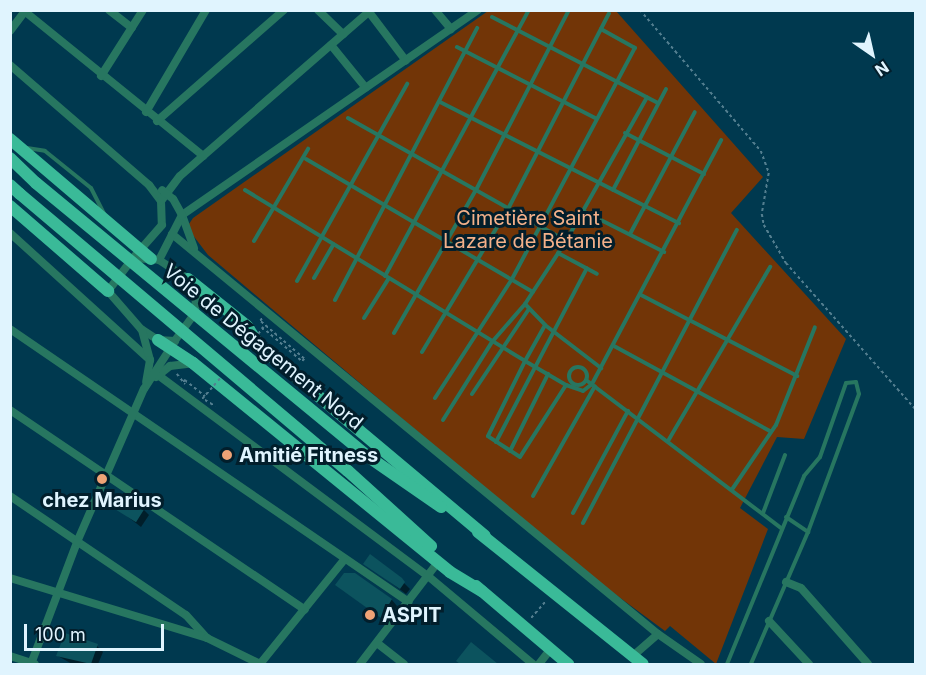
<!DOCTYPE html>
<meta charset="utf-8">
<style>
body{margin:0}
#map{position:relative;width:926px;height:675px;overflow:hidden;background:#00394f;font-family:Inter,sans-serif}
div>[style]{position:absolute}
.green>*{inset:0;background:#723507}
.shadow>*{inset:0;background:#0007}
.building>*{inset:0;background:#0c535e;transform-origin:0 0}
.path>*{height:1.5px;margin-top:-0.75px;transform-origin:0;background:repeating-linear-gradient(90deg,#547f90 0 3px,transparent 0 6px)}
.service>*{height:4px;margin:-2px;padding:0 2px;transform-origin:2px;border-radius:2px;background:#277660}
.service>.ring{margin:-2px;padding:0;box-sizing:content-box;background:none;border:4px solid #277660;border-radius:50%}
.minor>*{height:8px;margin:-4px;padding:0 4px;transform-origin:4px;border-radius:4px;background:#277660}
.trunk>*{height:12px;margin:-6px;padding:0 6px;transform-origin:6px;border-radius:6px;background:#3aba98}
.path-bridge>*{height:1.5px;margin-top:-0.75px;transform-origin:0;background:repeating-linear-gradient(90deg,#547f90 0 3px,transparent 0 6px)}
.trunk-bridge>*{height:12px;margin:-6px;padding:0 6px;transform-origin:6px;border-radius:6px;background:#3aba98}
.dots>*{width:16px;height:16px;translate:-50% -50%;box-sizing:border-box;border:3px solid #021e2b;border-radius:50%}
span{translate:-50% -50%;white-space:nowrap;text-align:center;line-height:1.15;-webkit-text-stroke:6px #021e2b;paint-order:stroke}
.park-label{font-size:20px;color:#f4b18a}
.street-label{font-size:20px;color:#e0f4fe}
.poi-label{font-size:20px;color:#e0f4fe;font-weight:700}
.left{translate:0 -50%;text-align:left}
.frame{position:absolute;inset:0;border:12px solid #e0f4fe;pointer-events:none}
.north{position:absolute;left:842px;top:24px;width:60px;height:60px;-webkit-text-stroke:4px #021e2b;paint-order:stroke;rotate:146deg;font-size:16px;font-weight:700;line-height:24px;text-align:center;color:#e0f4fe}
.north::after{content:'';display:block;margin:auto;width:21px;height:27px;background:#e0f4fe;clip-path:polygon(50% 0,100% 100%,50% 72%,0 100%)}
.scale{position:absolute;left:24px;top:624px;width:140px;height:27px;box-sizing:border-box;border:3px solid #e0f4fe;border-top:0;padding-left:8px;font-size:18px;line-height:21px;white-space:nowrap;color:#e0f4fe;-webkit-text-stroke:4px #021e2b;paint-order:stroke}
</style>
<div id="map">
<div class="green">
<div style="clip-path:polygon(488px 11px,616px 11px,763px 177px,731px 213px,846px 339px,804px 439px,777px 437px,740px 508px,768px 529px,716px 664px,670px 626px,665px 631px,577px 566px,208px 255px,192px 234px,189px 224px,193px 218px)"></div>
</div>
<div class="shadow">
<div style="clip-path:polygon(115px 507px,144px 510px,149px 515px,141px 527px)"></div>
<div style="clip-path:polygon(365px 563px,404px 583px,410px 589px,406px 594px)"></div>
<div style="clip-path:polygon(343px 590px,392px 600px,397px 606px,388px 622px)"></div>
<div style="clip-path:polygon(97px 646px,103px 652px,98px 664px,72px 664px,58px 656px)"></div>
</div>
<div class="building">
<div style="left:123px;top:494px;width:26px;height:17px;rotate:32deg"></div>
<div style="clip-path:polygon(370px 554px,402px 578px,405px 582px,400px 589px,363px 564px)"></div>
<div style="clip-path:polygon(344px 573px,355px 573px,392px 599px,381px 618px,335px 585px)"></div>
<div style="clip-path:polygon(65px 633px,98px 644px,91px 664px,56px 656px)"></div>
<div style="clip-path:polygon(471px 642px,498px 664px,460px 664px,456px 661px)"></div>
</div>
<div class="path">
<div style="left:640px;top:10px;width:186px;rotate:49.4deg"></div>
<div style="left:761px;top:151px;width:23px;rotate:70deg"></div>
<div style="left:769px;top:173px;width:42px;rotate:99.7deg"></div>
<div style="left:762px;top:214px;width:11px;rotate:80deg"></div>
<div style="left:764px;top:225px;width:44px;rotate:59.9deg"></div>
<div style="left:786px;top:263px;width:196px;rotate:48.5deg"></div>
<div style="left:262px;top:327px;width:52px;rotate:40.4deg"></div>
<div style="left:302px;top:361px;width:3px;rotate:-45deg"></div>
<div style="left:304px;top:359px;width:58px;rotate:-139.2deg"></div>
<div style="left:260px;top:321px;width:4px;rotate:-56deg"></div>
<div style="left:177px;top:374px;width:13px;rotate:51deg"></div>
<div style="left:183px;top:382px;width:3px;rotate:-45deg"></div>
<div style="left:185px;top:380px;width:26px;rotate:39deg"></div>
<div style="left:205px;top:400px;width:12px;rotate:31deg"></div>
<div style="left:531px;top:618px;width:23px;rotate:-49deg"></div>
</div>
<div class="service">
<div style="left:492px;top:17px;width:187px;rotate:27.4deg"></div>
<div style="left:457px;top:47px;width:157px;rotate:27.2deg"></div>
<div style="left:440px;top:102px;width:268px;rotate:26.9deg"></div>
<div style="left:348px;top:118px;width:250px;rotate:29.4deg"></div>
<div style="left:625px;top:133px;width:89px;rotate:27.4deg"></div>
<div style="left:27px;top:148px;width:18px;rotate:9deg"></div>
<div style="left:45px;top:151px;width:59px;rotate:38.8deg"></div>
<div style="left:91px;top:188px;width:31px;rotate:63deg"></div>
<div style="left:306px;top:159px;width:263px;rotate:30.4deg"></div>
<div style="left:245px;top:190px;width:328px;rotate:31.4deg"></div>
<div style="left:525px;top:361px;width:41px;rotate:-60.9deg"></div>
<div style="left:613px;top:190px;width:114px;rotate:-62.3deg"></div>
<div style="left:583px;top:211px;width:91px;rotate:26.8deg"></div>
<div style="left:630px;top:234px;width:138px;rotate:-62deg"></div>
<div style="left:254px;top:241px;width:107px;rotate:-59.6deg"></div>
<div style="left:558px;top:253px;width:44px;rotate:28.3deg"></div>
<div style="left:385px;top:276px;width:302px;rotate:-61.6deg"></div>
<div style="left:314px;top:278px;width:39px;rotate:-60deg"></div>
<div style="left:297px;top:281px;width:226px;rotate:-60.8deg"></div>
<div style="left:641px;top:295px;width:176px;rotate:27.4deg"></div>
<div style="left:335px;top:300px;width:307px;rotate:-62.4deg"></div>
<div style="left:525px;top:304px;width:29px;rotate:46deg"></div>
<div style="left:545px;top:325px;width:71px;rotate:37.5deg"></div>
<div style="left:364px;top:318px;width:47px;rotate:-58deg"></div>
<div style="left:394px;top:333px;width:165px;rotate:-60.2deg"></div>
<div style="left:476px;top:190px;width:203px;rotate:-62.7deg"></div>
<div style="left:614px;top:346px;width:178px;rotate:28.6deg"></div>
<div style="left:422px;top:352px;width:167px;rotate:-59deg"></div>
<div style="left:508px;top:209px;width:220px;rotate:-62.7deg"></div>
<div style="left:525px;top:361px;width:48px;rotate:30.3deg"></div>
<div style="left:566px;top:385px;width:85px;rotate:122.6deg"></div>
<div style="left:520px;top:457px;width:38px;rotate:-147deg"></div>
<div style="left:488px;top:436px;width:84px;rotate:-63.7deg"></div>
<div class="ring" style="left:569px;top:367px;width:14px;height:14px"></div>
<div style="left:586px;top:380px;width:245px;rotate:37.2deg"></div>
<div style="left:566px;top:385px;width:18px;rotate:19deg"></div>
<div style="left:583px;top:391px;width:11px;rotate:-38deg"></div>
<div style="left:592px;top:384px;width:276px;rotate:-62.1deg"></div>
<div style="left:472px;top:394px;width:102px;rotate:-56.2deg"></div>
<div style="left:435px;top:398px;width:142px;rotate:-57.1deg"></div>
<div style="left:512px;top:279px;width:262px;rotate:-62deg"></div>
<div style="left:635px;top:48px;width:39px;rotate:-151deg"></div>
<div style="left:443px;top:420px;width:92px;rotate:-57.9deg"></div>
<div style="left:492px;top:342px;width:50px;rotate:-49deg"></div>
<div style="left:525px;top:304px;width:75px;rotate:-56.9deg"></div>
<div style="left:566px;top:241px;width:165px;rotate:-60.6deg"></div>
<div style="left:668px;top:441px;width:202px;rotate:-59.6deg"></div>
<div style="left:496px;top:442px;width:196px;rotate:-62.4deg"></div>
<div style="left:510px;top:451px;width:86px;rotate:-63.7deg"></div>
<div style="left:733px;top:488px;width:76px;rotate:-55.7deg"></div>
<div style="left:776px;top:425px;width:105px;rotate:-68.3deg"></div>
<div style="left:533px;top:496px;width:126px;rotate:-60.6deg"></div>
<div style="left:573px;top:513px;width:116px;rotate:-61.7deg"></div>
<div style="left:763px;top:513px;width:62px;rotate:-69.2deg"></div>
<div style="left:786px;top:517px;width:27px;rotate:34deg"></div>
<div style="left:583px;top:523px;width:331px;rotate:-62.3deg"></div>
<div style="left:727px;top:664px;width:203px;rotate:-67.7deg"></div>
<div style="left:804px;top:476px;width:25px;rotate:-50deg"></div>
<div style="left:820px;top:457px;width:78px;rotate:-70.6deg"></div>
<div style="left:846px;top:383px;width:10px;rotate:-6deg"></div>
<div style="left:856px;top:382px;width:12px;rotate:76deg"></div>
<div style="left:859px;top:394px;width:147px;rotate:110.3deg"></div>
<div style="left:808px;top:532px;width:144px;rotate:113.4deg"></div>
</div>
<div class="minor">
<div style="left:23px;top:10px;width:232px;rotate:39deg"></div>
<div style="left:109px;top:10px;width:29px;rotate:38deg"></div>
<div style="left:318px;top:10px;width:35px;rotate:44deg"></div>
<div style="left:435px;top:10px;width:25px;rotate:50deg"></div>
<div style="left:369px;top:12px;width:61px;rotate:52.9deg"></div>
<div style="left:10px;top:31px;width:26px;rotate:-53deg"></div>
<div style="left:331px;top:45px;width:55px;rotate:50.9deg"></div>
<div style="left:10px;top:65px;width:184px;rotate:40.8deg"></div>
<div style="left:149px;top:185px;width:20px;rotate:53deg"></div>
<div style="left:161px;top:201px;width:24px;rotate:88deg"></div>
<div style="left:162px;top:225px;width:44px;rotate:131.3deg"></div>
<div style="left:101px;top:76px;width:78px;rotate:-57.5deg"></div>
<div style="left:146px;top:112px;width:118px;rotate:-59.5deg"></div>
<div style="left:157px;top:121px;width:169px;rotate:-41.2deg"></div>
<div style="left:161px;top:201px;width:31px;rotate:-53deg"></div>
<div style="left:180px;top:176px;width:253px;rotate:-41deg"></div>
<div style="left:10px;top:233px;width:189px;rotate:42.2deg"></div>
<div style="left:172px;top:234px;width:629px;rotate:39.46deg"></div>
<div style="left:658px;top:634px;width:33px;rotate:139deg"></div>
<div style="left:194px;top:248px;width:35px;rotate:-110deg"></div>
<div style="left:182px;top:215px;width:360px;rotate:-34.7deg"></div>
<div style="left:133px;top:258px;width:26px;rotate:4deg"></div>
<div style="left:159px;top:260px;width:35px;rotate:33deg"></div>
<div style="left:188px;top:279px;width:18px;rotate:63deg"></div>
<div style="left:196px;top:295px;width:18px;rotate:93deg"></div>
<div style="left:195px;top:313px;width:34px;rotate:126deg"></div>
<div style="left:175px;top:341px;width:17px;rotate:-177deg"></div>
<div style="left:158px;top:340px;width:20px;rotate:-147deg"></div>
<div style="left:141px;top:329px;width:50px;rotate:-131deg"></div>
<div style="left:108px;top:291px;width:41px;rotate:-52.9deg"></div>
<div style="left:159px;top:260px;width:51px;rotate:-62.9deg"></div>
<div style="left:182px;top:215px;width:18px;rotate:-119deg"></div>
<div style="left:173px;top:199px;width:14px;rotate:-141deg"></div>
<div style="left:10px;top:329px;width:483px;rotate:34.4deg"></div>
<div style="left:142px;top:330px;width:31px;rotate:75deg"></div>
<div style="left:150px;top:360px;width:22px;rotate:100deg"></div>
<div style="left:158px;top:375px;width:337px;rotate:36.7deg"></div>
<div style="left:428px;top:576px;width:137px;rotate:40deg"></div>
<div style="left:156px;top:377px;width:18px;rotate:-38deg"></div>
<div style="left:170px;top:366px;width:23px;rotate:-7deg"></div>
<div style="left:10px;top:410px;width:356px;rotate:34.1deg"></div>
<div style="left:10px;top:496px;width:212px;rotate:34.1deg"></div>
<div style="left:186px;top:615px;width:30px;rotate:48deg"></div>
<div style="left:10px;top:578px;width:206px;rotate:16.9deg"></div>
<div style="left:207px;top:638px;width:59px;rotate:26.1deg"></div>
<div style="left:786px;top:582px;width:16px;rotate:22deg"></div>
<div style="left:801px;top:588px;width:101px;rotate:48.6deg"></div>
<div style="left:769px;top:621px;width:59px;rotate:47.1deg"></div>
<div style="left:658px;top:634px;width:52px;rotate:34.9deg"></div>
<div style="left:377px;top:643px;width:34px;rotate:38deg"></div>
<div style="left:10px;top:656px;width:26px;rotate:18deg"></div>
<div style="left:31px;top:664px;width:130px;rotate:-69.3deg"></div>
<div style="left:77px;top:542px;width:167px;rotate:-66.4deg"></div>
<div style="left:144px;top:389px;width:57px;rotate:-57.1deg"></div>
<div style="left:260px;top:664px;width:134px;rotate:-51.1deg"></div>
<div style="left:360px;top:664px;width:128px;rotate:-52.6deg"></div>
<div style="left:539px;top:664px;width:18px;rotate:-52deg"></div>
</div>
<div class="trunk">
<div style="left:10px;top:139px;width:185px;rotate:40.4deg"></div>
<div style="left:10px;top:158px;width:36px;rotate:44deg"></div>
<div style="left:10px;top:185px;width:13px;rotate:42deg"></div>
<div style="left:10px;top:206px;width:130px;rotate:40.9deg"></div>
<div style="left:188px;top:279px;width:75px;rotate:38.5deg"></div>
<div style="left:247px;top:326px;width:26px;rotate:58deg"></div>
<div style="left:261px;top:348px;width:292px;rotate:40deg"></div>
<div style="left:158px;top:340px;width:42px;rotate:33.3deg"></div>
<div style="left:193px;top:363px;width:331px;rotate:39.1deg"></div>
<div style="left:450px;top:572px;width:37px;rotate:31deg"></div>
<div style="left:363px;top:453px;width:95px;rotate:34.7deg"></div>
<div style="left:348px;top:471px;width:112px;rotate:42.1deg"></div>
<div style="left:478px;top:532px;width:211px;rotate:38.7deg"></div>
<div style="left:476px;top:586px;width:121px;rotate:40.3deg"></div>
</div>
<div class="path-bridge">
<div style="left:250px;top:343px;width:20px;rotate:-49deg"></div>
<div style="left:202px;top:399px;width:29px;rotate:-49deg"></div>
</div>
<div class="trunk-bridge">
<div style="left:36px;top:183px;width:424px;rotate:39.5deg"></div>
<div style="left:20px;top:194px;width:429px;rotate:40.2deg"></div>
</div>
<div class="dots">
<div style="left:227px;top:455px;background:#efa376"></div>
<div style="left:102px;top:479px;background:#efa376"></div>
<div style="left:370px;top:615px;background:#efa376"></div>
</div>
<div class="park-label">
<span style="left:528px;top:230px">Cimetière Saint<br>Lazare de Bétanie</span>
</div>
<div class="street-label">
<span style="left:263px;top:347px;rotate:39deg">Voie de Dégagement Nord</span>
</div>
<div class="poi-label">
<span class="left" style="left:239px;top:455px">Amitié Fitness</span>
<span style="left:102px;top:500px">chez Marius</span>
<span class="left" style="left:382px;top:615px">ASPIT</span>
</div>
<div class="frame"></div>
<div class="north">N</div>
<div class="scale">100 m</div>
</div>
